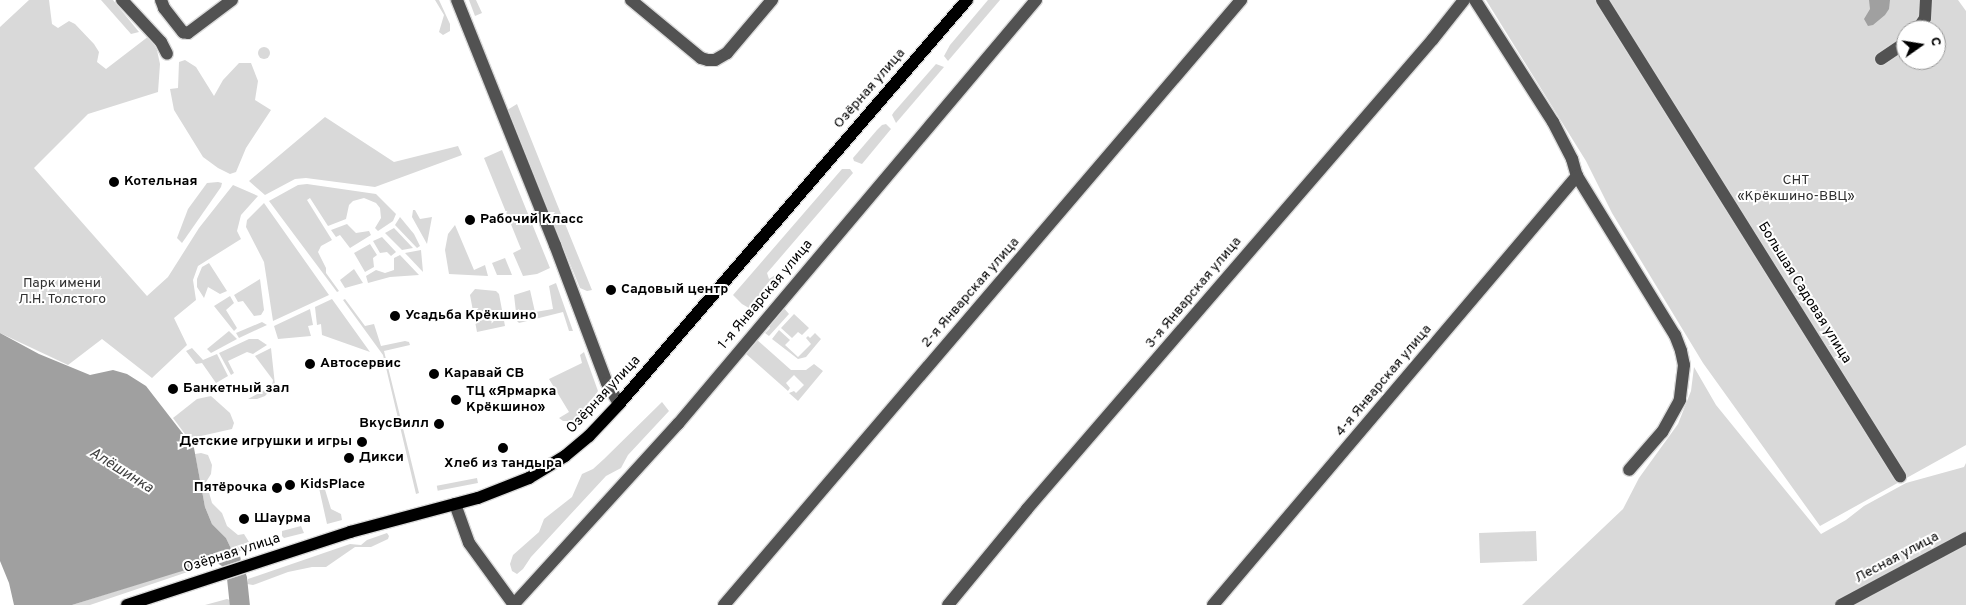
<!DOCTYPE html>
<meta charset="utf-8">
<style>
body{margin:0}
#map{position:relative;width:1966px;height:605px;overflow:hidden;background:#fff;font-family:Overpass,sans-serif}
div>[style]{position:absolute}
.green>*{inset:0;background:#d9d9d9;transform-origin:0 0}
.round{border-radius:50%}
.water>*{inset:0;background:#a0a0a0}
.river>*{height:20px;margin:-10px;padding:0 10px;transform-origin:10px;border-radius:10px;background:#a0a0a0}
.roads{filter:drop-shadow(1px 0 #dbdbdb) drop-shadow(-1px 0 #dbdbdb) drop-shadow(0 1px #dbdbdb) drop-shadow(0 -1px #dbdbdb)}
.minor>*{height:12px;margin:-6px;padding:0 6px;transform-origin:6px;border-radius:6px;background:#525252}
.major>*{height:12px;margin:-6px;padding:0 6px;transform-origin:6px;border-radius:6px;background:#000}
.dots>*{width:14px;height:14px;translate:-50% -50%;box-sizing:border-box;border:2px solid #fff;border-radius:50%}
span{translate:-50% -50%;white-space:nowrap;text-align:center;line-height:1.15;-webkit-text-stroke:4px #fff;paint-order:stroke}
.street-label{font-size:14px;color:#000}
.park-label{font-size:14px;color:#303030}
.poi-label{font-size:14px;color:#000;font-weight:700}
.left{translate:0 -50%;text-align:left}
.right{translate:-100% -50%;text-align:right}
.water-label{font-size:15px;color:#414141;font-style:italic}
.north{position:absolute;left:1896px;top:20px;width:50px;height:50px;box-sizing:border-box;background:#fff;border:1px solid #999;border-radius:50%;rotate:77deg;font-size:14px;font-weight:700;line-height:20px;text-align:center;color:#000}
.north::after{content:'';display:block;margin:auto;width:18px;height:22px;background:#000;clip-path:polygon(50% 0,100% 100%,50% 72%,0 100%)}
</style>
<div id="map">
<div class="green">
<div style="clip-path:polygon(29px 0,49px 0,52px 24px,58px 28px,69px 21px,75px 24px,94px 44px,99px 52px,97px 62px,106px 69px,149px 36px,157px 50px,160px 64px,158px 92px,88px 114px,34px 168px,147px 296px,168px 277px,199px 228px,233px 185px,258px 196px,241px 215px,237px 231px,241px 239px,198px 266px,193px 280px,196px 300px,174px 318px,187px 345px,152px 378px,102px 339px,68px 365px,0 333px,0 27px)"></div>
<div style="clip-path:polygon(101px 0,113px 0,139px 32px,131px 34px)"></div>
<div style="clip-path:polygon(435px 0,439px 0,450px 24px,450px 31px,443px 35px,439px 32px,444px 15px)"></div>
<div style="clip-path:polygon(469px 0,476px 0,482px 13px,475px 16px)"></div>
<div style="clip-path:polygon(988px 0,1000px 0,948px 61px,944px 56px,950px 45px)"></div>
<div style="clip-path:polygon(evenodd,1486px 0,1958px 0,1966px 11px,1966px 445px,1820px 526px,1703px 363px,1612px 213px,1586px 161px,1486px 0,1906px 30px,1936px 30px,1936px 60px,1906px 60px,1906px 30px)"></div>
<div class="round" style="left:258px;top:47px;width:12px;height:12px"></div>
<div style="clip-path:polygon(185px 60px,196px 67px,214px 96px,223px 80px,239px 63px,251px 63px,258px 81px,255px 100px,271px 110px,246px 148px,236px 172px,230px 174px,218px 168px,203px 157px,174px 110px,170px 89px,178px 88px,179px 62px)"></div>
<div style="clip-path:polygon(936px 64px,944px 67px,896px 123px,892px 115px,894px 112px)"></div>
<div style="clip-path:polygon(517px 104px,557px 204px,592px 290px,587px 291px,580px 288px,537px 184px,507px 110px)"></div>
<div style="clip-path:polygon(325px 117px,394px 162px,458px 146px,462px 155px,375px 187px,306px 178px,295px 179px,265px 195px,249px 181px)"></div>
<div style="clip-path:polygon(886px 124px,891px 129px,862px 164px,854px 161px,853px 158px,877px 130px,882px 125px)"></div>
<div style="clip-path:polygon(502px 150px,550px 268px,537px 274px,523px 276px,513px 253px,521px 249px,484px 158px)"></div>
<div style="clip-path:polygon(842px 169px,850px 169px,853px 173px,767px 273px,769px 279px,777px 274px,781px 275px,757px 310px,754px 311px,742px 304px,733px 295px)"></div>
<div style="clip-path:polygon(218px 182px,222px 183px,221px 187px,182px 243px,177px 238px,188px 209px,207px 183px)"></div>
<div style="clip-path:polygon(307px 184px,376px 194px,396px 214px,393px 221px,378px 231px,375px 228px,381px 218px,380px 208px,376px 203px,364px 198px,353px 201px,349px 205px,346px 219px,328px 226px,310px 198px,307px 200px,332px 240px,321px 246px,318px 252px,326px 268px,326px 273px,339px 291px,337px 292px,269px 201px,298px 185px)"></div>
<div style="clip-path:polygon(264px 203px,329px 295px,273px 321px,264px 262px,246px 227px,247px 220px)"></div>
<div style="clip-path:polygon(413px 210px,415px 210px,420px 219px,432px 217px,427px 244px,412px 217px)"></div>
<div style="clip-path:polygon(400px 217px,414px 234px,420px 246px,417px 248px,395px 225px)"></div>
<div style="clip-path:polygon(347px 224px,356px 233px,369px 231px,371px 235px,350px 248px,340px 235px,336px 237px,331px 230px)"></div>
<div style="clip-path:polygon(455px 225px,474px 270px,485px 265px,488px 276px,449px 274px,445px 250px,448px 234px)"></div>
<div style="clip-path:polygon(394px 228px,413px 248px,402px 250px,385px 233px)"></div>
<div style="clip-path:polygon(382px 237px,396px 252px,391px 256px,387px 252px,380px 253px,373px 241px)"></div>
<div style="clip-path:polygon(370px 244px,377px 255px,373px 258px,374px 267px,365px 272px,354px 253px)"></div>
<div style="clip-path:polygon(421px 250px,423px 272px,405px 253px)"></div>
<div style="clip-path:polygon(400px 255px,419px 275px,390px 277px,368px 283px,366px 276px,376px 270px,385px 273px,394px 270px,394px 258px)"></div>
<div style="clip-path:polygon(505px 258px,512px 275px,497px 275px,492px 263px)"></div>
<div style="clip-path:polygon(209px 263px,227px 291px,220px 294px,208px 287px,204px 298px,197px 287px,197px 279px,202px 267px)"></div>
<div style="clip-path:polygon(354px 269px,363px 283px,345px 288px,340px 280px)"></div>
<div style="clip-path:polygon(260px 279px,264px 310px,261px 315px,254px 316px,243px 301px,238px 302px,234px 295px)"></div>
<div style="clip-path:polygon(556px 283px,573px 331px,569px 331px,563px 312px,519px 323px,517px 321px,514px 295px,530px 290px,535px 312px,553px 309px,549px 286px)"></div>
<div style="clip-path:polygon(475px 289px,496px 291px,499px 294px,505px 326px,477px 332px,470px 295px)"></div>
<div style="clip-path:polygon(230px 296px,234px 303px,226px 310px,237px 328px,234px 331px,214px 306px)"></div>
<div style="clip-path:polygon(332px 299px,370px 352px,322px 335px,321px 324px,317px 325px,315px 307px)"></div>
<div style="clip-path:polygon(345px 299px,365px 326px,374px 324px,381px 346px,405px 341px,409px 342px,410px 345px,384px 351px,419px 493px,416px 494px,383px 355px,343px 300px)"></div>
<div style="clip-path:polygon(783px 307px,789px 314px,769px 336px,765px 333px,770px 328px,768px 325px)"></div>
<div style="clip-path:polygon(310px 309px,313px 325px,308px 326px,311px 336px,278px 339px,274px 326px)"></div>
<div style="clip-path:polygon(794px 314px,809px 328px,802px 335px,798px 332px,792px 338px,781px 328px)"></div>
<div style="clip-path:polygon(262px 322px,267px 325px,239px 338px,236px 333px)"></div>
<div style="clip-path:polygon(779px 330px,790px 340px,785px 345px,798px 357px,811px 344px,806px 338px,808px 336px,810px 338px,815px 333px,821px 339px,806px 357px,798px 359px,772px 339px)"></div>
<div style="clip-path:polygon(229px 331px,237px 339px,211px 353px,207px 349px)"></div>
<div style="clip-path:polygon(249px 339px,258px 339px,267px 345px,253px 354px,247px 352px,228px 361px,234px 373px,231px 375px,219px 353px)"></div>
<div style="clip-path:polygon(756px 339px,791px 370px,806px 370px,814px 364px,823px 371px,798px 401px,789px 393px,794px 391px,796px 393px,804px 385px,794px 375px,786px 383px,790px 388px,788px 391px,745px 353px)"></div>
<div style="clip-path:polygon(192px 348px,203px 360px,217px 354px,228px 376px,216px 383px,202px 363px,196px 364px,186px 351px)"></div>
<div style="clip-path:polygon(271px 348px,275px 385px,265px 396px,257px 399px,248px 399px,272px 386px,273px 380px,255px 356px)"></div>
<div style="clip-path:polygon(584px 352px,598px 391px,577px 421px,563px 421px,559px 418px,569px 412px,549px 379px,582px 363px,580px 355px)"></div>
<div style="clip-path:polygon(1694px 367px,1716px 405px,1821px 534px,1846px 520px,1864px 506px,1906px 483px,1964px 467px,1966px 463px,1966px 605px,1522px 605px,1623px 509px,1639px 478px,1678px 424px,1691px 391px)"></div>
<div style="clip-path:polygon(211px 396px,230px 413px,234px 423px,232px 429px,192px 438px,185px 434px,173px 418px,197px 399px)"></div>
<div style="clip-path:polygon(662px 402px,669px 411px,628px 455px,621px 468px,606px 476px,531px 557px,523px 569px,517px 574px,512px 571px,510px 564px,513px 555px,539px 532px,544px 519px,572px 497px,582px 474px,593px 469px,604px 459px)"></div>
<div style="clip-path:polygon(201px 453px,208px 455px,212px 465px,211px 474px,206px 482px,212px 503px,222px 513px,227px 526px,238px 535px,244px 534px,249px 542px,249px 545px,234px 555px,226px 538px,212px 524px,205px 507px,195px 454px)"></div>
<div style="left:477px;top:478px;width:5px;height:41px;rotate:79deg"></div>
<div style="clip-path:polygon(323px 483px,331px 509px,341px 514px,342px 520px,327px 524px,319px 488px)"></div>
<div style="clip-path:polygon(301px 526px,304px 533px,284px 538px,282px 536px,282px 531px)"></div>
<div style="left:1536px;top:531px;width:30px;height:57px;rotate:88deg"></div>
<div style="clip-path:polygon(387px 533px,389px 536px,388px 539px,371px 547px,355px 547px,326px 567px,312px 567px,288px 572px,253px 585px,247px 584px,248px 579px,350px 544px,361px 545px,367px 540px)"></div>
<div style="clip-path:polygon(220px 558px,220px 561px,90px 605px,72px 605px)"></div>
<div style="clip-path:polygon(227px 599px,244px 605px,205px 605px)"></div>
</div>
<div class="water">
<div style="clip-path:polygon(1869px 0,1890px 0,1889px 9px,1885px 15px,1873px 25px,1868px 26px,1864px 19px,1870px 9px)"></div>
<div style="clip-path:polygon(0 333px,39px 354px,90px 375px,113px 370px,127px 374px,146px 386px,194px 448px,205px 507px,212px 524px,226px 538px,234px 555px,72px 605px,14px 605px,9px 583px,0 561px)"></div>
</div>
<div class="river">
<div style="left:226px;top:557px;width:5px;rotate:22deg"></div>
<div style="left:237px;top:578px;width:27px;rotate:84deg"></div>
</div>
<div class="roads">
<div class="minor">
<div style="left:122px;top:0;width:57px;rotate:47.1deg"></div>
<div style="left:161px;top:42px;width:13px;rotate:63deg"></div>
<div style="left:161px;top:0;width:9px;rotate:69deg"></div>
<div style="left:164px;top:8px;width:31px;rotate:52deg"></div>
<div style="left:183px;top:32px;width:5px;rotate:11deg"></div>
<div style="left:188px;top:33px;width:55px;rotate:-36.9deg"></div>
<div style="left:457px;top:0;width:264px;rotate:68.2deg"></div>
<div style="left:555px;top:245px;width:147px;rotate:69.4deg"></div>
<div style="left:607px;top:383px;width:24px;rotate:60deg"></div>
<div style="left:631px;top:0;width:91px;rotate:39.6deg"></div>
<div style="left:701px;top:58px;width:7px;rotate:16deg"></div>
<div style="left:708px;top:60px;width:7px"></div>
<div style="left:715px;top:60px;width:14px;rotate:-30deg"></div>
<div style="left:727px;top:53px;width:70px;rotate:-49.7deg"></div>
<div style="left:1475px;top:0;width:145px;rotate:57.4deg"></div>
<div style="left:1553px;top:122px;width:42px;rotate:62.8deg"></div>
<div style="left:1572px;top:159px;width:18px;rotate:74deg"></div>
<div style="left:1577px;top:176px;width:187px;rotate:58.4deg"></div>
<div style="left:1675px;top:335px;width:17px;rotate:69deg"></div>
<div style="left:1681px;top:351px;width:14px;rotate:78deg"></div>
<div style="left:1684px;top:365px;width:35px;rotate:97deg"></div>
<div style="left:1680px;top:400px;width:37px;rotate:119deg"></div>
<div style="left:1662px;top:432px;width:50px;rotate:131deg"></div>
<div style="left:1602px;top:0;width:562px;rotate:57.95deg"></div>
<div style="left:1917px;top:30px;width:14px;rotate:-56deg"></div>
<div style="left:1925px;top:18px;width:18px;rotate:-87deg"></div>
<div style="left:1881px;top:59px;width:30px;rotate:-34deg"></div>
<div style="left:455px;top:504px;width:41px;rotate:70.3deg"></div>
<div style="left:469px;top:543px;width:77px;rotate:54deg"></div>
<div style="left:514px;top:604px;width:244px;rotate:-47.7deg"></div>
<div style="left:678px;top:424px;width:555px;rotate:-49.82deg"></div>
<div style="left:724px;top:605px;width:796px;rotate:-49.48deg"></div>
<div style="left:948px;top:605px;width:124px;rotate:-50.5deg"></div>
<div style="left:1027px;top:509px;width:621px;rotate:-49.18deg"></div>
<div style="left:1433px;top:39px;width:50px;rotate:-51.5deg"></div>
<div style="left:1213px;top:605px;width:563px;rotate:-49.69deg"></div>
<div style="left:1841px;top:605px;width:142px;rotate:-28.2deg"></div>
</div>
<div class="major">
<div style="left:127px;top:605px;width:235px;rotate:-18.1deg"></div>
<div style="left:350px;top:532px;width:132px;rotate:-14.9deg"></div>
<div style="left:478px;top:498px;width:55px;rotate:-21.4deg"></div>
<div style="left:529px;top:478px;width:42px;rotate:-31.4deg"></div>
<div style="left:565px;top:456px;width:31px;rotate:-40deg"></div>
<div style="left:589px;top:436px;width:44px;rotate:-46.8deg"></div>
<div style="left:619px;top:404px;width:533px;rotate:-49.26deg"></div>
</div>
</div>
<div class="dots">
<div style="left:114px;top:182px;background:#000"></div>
<div style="left:470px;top:220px;background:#000"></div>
<div style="left:611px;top:290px;background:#000"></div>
<div style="left:395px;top:316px;background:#000"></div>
<div style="left:310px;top:364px;background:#000"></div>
<div style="left:434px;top:374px;background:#000"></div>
<div style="left:173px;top:389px;background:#000"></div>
<div style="left:456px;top:400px;background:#000"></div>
<div style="left:439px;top:424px;background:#000"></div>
<div style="left:362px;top:442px;background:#000"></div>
<div style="left:503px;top:448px;background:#000"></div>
<div style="left:349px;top:458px;background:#000"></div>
<div style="left:290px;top:485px;background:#000"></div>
<div style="left:277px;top:488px;background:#000"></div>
<div style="left:244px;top:519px;background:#000"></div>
</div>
<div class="street-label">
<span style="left:870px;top:89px;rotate:-49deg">Озёрная улица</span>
<span style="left:971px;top:293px;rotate:-49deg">2-я Январская улица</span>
<span style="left:1194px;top:293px;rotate:-50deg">3-я Январская улица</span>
<span style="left:1804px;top:293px;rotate:58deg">Большая Садовая улица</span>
<span style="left:766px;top:295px;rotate:-50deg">1-я Январская улица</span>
<span style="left:1384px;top:381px;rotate:-50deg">4-я Январская улица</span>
<span style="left:604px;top:395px;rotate:-47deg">Озёрная улица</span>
<span style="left:232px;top:554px;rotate:-18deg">Озёрная улица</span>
<span style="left:1897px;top:558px;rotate:-28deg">Лесная улица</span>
</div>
<div class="park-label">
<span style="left:1796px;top:189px">СНТ<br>«Крёкшино-ВВЦ»</span>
<span style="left:62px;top:292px">Парк имени<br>Л.Н. Толстого</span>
</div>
<div class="poi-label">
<span class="left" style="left:124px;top:182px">Котельная</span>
<span class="left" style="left:480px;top:220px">Рабочий Класс</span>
<span class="left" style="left:621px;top:290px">Садовый центр</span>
<span class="left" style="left:405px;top:316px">Усадьба Крёкшино</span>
<span class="left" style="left:320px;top:364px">Автосервис</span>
<span class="left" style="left:444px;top:374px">Каравай СВ</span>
<span class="left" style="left:183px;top:389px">Банкетный зал</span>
<span class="left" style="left:466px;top:400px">ТЦ «Ярмарка<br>Крёкшино»</span>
<span class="right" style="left:429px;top:424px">ВкусВилл</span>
<span class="right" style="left:352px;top:442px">Детские игрушки и игры</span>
<span class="left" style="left:359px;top:458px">Дикси</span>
<span style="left:503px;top:464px">Хлеб из тандыра</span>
<span class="left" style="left:300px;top:485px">KidsPlace</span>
<span class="right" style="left:267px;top:488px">Пятёрочка</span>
<span class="left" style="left:254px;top:519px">Шаурма</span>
</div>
<div class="water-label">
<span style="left:121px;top:471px;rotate:32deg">Алёшинка</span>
</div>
<div class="north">С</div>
</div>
